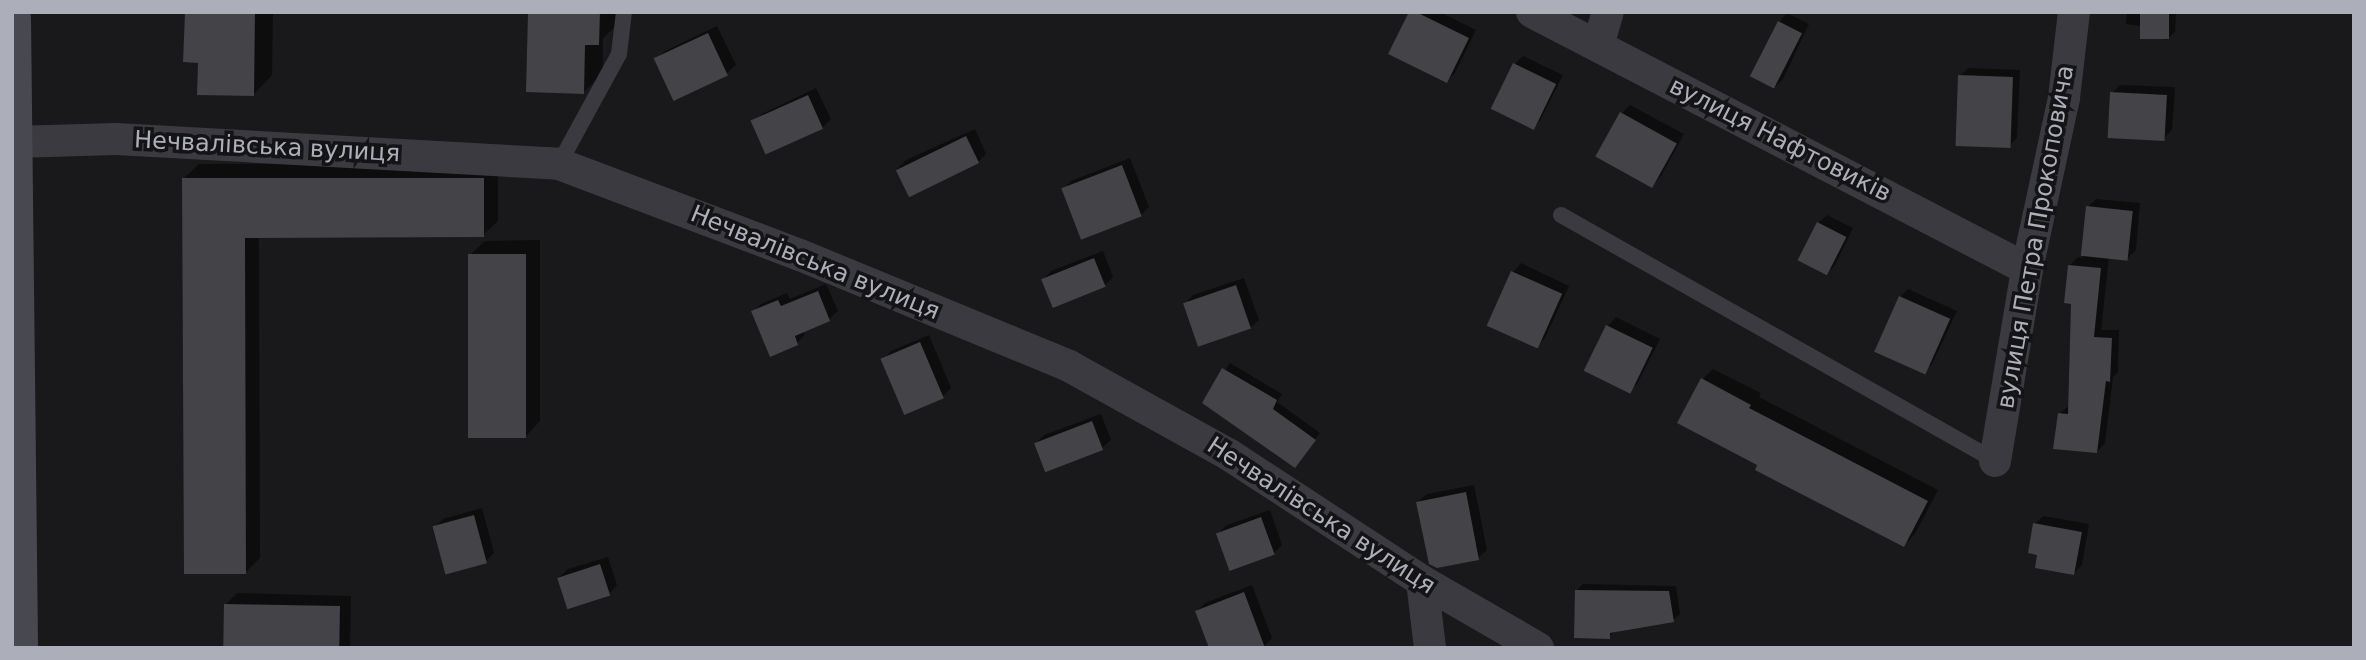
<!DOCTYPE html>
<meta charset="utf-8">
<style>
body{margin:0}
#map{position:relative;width:2366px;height:660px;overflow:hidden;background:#19191b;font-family:"DejaVu Sans",sans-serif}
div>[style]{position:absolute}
.shadow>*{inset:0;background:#0007}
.building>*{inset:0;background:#434348;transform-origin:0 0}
.lane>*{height:16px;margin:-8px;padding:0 8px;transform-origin:8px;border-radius:8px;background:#3a3a40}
.street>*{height:32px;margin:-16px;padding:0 16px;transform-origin:16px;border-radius:16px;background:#3a3a40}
.secondary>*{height:38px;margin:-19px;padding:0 19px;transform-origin:19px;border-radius:19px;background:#484950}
span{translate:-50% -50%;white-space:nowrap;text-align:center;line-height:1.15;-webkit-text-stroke:7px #141416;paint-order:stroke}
.street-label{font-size:24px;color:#acaeba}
.frame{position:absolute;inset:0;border:14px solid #acaeba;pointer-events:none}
</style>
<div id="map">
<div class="shadow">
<div style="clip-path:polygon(186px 12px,273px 12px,272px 75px,253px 95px,199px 61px)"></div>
<div style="clip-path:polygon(530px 12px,618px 12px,618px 24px,603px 38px,603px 73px,584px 92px)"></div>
<div style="clip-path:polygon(1410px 12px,1440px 12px,1476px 30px,1455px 73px,1447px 81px)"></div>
<div style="clip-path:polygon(2127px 12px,2176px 12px,2175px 32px,2166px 40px,2140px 26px,2126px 24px)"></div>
<div style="clip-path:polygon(1787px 13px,1809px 24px,1783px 79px,1775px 87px,1779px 22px)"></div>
<div style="clip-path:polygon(717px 26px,736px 65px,727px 73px,675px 98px,656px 59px,665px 51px)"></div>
<div style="clip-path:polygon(1523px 56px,1563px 75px,1541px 119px,1533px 128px,1515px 64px)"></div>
<div style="clip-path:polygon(1968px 68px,2020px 70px,2017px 138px,2009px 146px,1960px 76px)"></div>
<div style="clip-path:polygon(2120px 85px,2175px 87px,2172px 130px,2164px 138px,2112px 93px)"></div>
<div style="clip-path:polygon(816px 88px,831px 119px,822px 128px,768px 153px,753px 122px,762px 114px)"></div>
<div style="clip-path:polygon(1630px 105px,1684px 134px,1661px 176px,1653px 185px,1622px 113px)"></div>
<div style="clip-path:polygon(975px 129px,986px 154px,978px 162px,897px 169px,906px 160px)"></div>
<div style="clip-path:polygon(1130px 158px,1149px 207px,1141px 215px,1063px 189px,1071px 181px)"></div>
<div style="clip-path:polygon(199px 164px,498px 164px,498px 221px,483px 235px,259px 236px,260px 558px,245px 573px,184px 178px)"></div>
<div style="clip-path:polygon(2096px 199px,2140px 203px,2136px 250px,2127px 259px,2109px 257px,2101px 330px,2119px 330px,2118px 372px,2113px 377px,2105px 443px,2097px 452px,2060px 413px,2070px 405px,2073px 302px,2070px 265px,2078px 257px,2083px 258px,2088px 207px)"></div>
<div style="clip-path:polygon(1827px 215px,1853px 228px,1835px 265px,1827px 273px,1818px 223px)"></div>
<div style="clip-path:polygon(540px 240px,540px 421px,526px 436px,470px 255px,485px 241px)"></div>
<div style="clip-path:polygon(1103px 251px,1113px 277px,1105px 285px,1043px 280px,1051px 271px)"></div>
<div style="clip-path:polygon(1521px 263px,1569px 286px,1545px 338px,1536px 347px,1513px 272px)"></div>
<div style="clip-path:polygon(1244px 278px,1259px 320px,1250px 328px,1185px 304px,1193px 295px)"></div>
<div style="clip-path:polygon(826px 284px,838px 311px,829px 319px,803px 331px,805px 335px,797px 343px,753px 312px,761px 304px,787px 293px,790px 299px)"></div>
<div style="clip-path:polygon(1908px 289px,1957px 311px,1932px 364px,1924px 372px,1900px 297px)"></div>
<div style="clip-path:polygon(1616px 317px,1660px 339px,1637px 384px,1629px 392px,1585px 370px,1608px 326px)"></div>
<div style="clip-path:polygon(929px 335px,951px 388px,943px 396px,883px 360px,891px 351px)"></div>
<div style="clip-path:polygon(1230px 363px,1282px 394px,1277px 402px,1320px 433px,1295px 466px,1204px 402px)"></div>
<div style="clip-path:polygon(1713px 369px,1761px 393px,1759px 397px,1938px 490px,1915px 534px,1904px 545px,1760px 464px,1702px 380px)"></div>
<div style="clip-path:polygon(1101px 414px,1111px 440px,1102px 448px,1046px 469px,1036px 443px,1044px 435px)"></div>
<div style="clip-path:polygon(1474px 485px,1487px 550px,1478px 558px,1418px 502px,1427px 494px)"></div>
<div style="clip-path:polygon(482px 508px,494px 553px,486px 561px,434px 527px,443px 519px)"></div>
<div style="clip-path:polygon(1270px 510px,1282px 545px,1274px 553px,1218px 534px,1227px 525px)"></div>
<div style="clip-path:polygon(2043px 516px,2089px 524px,2082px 565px,2074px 573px,2039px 554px,2035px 524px)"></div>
<div style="clip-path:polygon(608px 557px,617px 585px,609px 594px,559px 577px,568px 569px)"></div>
<div style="clip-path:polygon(1583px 584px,1676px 586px,1680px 614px,1673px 620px,1616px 630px,1609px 637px,1577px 590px)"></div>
<div style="clip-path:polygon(1252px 585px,1272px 638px,1264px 646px,1197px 611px,1205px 603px)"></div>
<div style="clip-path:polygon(237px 593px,351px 596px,350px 648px,224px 648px,225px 605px)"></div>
</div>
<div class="building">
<div style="clip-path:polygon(185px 12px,255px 12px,254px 96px,197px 95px,198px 63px,183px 62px)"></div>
<div style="clip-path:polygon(528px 12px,600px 12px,599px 45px,585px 45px,584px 94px,526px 92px)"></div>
<div style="clip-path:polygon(1409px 12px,1416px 12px,1469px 38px,1447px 83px,1388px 54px)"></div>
<div style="left:2140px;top:12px;width:29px;height:27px"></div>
<div style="left:1778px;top:21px;width:27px;height:62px;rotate:27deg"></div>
<div style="left:708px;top:33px;width:47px;height:60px;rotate:65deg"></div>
<div style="left:1513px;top:63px;width:48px;height:51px;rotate:26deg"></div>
<div style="left:1958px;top:75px;width:55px;height:71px;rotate:2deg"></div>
<div style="left:2110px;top:92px;width:57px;height:46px;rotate:3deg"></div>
<div style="left:808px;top:95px;width:37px;height:63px;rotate:66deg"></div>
<div style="left:1620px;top:112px;width:65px;height:51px;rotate:29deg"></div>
<div style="left:966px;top:136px;width:30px;height:78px;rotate:64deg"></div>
<div style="left:1122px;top:165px;width:55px;height:65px;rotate:69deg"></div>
<div style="clip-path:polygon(182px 178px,484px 178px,484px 237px,245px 238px,246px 574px,184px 574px)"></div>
<div style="left:2086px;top:206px;width:47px;height:50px;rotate:6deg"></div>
<div style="left:1817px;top:222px;width:33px;height:43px;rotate:27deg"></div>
<div style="left:468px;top:254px;width:58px;height:184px"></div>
<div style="left:1094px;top:258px;width:31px;height:57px;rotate:68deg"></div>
<div style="clip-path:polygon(2068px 265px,2101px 268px,2094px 337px,2112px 338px,2110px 382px,2106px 381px,2097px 453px,2053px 449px,2058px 413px,2068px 414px,2071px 304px,2064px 303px)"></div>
<div style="left:1511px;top:271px;width:56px;height:60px;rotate:24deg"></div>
<div style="left:1236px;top:285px;width:46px;height:56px;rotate:71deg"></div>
<div style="clip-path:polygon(818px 291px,830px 321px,795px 336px,798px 345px,770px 357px,751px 311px,778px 300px,781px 306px)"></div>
<div style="left:1899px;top:296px;width:56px;height:61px;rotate:24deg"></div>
<div style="left:1606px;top:325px;width:52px;height:51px;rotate:26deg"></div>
<div style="left:920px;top:342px;width:61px;height:43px;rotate:67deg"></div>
<div style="clip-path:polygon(1222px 368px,1277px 400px,1273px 409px,1316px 440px,1295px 468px,1202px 403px)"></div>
<div style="clip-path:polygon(1701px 378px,1751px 405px,1749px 408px,1928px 501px,1904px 547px,1755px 470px,1757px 465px,1677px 423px)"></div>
<div style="left:1092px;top:421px;width:31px;height:62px;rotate:69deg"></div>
<div style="clip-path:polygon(1466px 492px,1479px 560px,1437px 568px,1429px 564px,1416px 502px)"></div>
<div style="left:474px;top:515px;width:50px;height:43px;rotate:75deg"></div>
<div style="left:1261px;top:517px;width:40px;height:48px;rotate:70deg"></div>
<div style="clip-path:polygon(2033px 523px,2082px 532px,2074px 575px,2035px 568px,2037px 555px,2028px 553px)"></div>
<div style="left:600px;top:564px;width:33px;height:45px;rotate:72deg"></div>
<div style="clip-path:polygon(1575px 590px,1669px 591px,1674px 622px,1610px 633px,1610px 639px,1574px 638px)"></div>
<div style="clip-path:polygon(1244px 592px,1265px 648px,1209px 648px,1195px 611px)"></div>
<div style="left:224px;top:604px;width:116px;height:44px;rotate:1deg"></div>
</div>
<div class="lane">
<div style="left:559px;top:164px;width:125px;rotate:-61.4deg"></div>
<div style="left:619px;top:54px;width:42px;rotate:-83.2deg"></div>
<div style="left:1561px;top:215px;width:499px;rotate:29.5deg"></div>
</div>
<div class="street">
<div style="left:1532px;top:12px;width:558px;rotate:27.44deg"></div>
<div style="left:1598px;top:46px;width:35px;rotate:-74deg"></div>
<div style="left:13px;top:142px;width:103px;rotate:-1.7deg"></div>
<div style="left:116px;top:139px;width:444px;rotate:3.2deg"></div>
<div style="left:559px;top:164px;width:258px;rotate:20.7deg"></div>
<div style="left:800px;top:255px;width:291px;rotate:22.4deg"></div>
<div style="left:1069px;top:366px;width:182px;rotate:29deg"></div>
<div style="left:1228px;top:454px;width:232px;rotate:33.2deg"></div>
<div style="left:1422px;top:581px;width:134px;rotate:30deg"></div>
<div style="left:1995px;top:461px;width:195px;rotate:-80.5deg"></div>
<div style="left:2027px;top:269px;width:175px;rotate:-77.8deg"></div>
<div style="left:2064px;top:98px;width:87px;rotate:-83.4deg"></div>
<div style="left:1422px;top:581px;width:67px;rotate:83.2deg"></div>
</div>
<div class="secondary">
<div style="left:12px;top:18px;width:630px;rotate:89.36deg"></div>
</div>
<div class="street-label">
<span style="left:1780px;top:140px;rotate:27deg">вулиця Нафтовиків</span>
<span style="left:267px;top:147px;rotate:3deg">Нечвалівська вулиця</span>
<span style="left:2036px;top:237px;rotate:-80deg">вулиця Петра Прокоповича</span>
<span style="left:815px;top:263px;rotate:22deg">Нечвалівська вулиця</span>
<span style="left:1321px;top:516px;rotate:33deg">Нечвалівська вулиця</span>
</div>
<div class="frame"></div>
</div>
